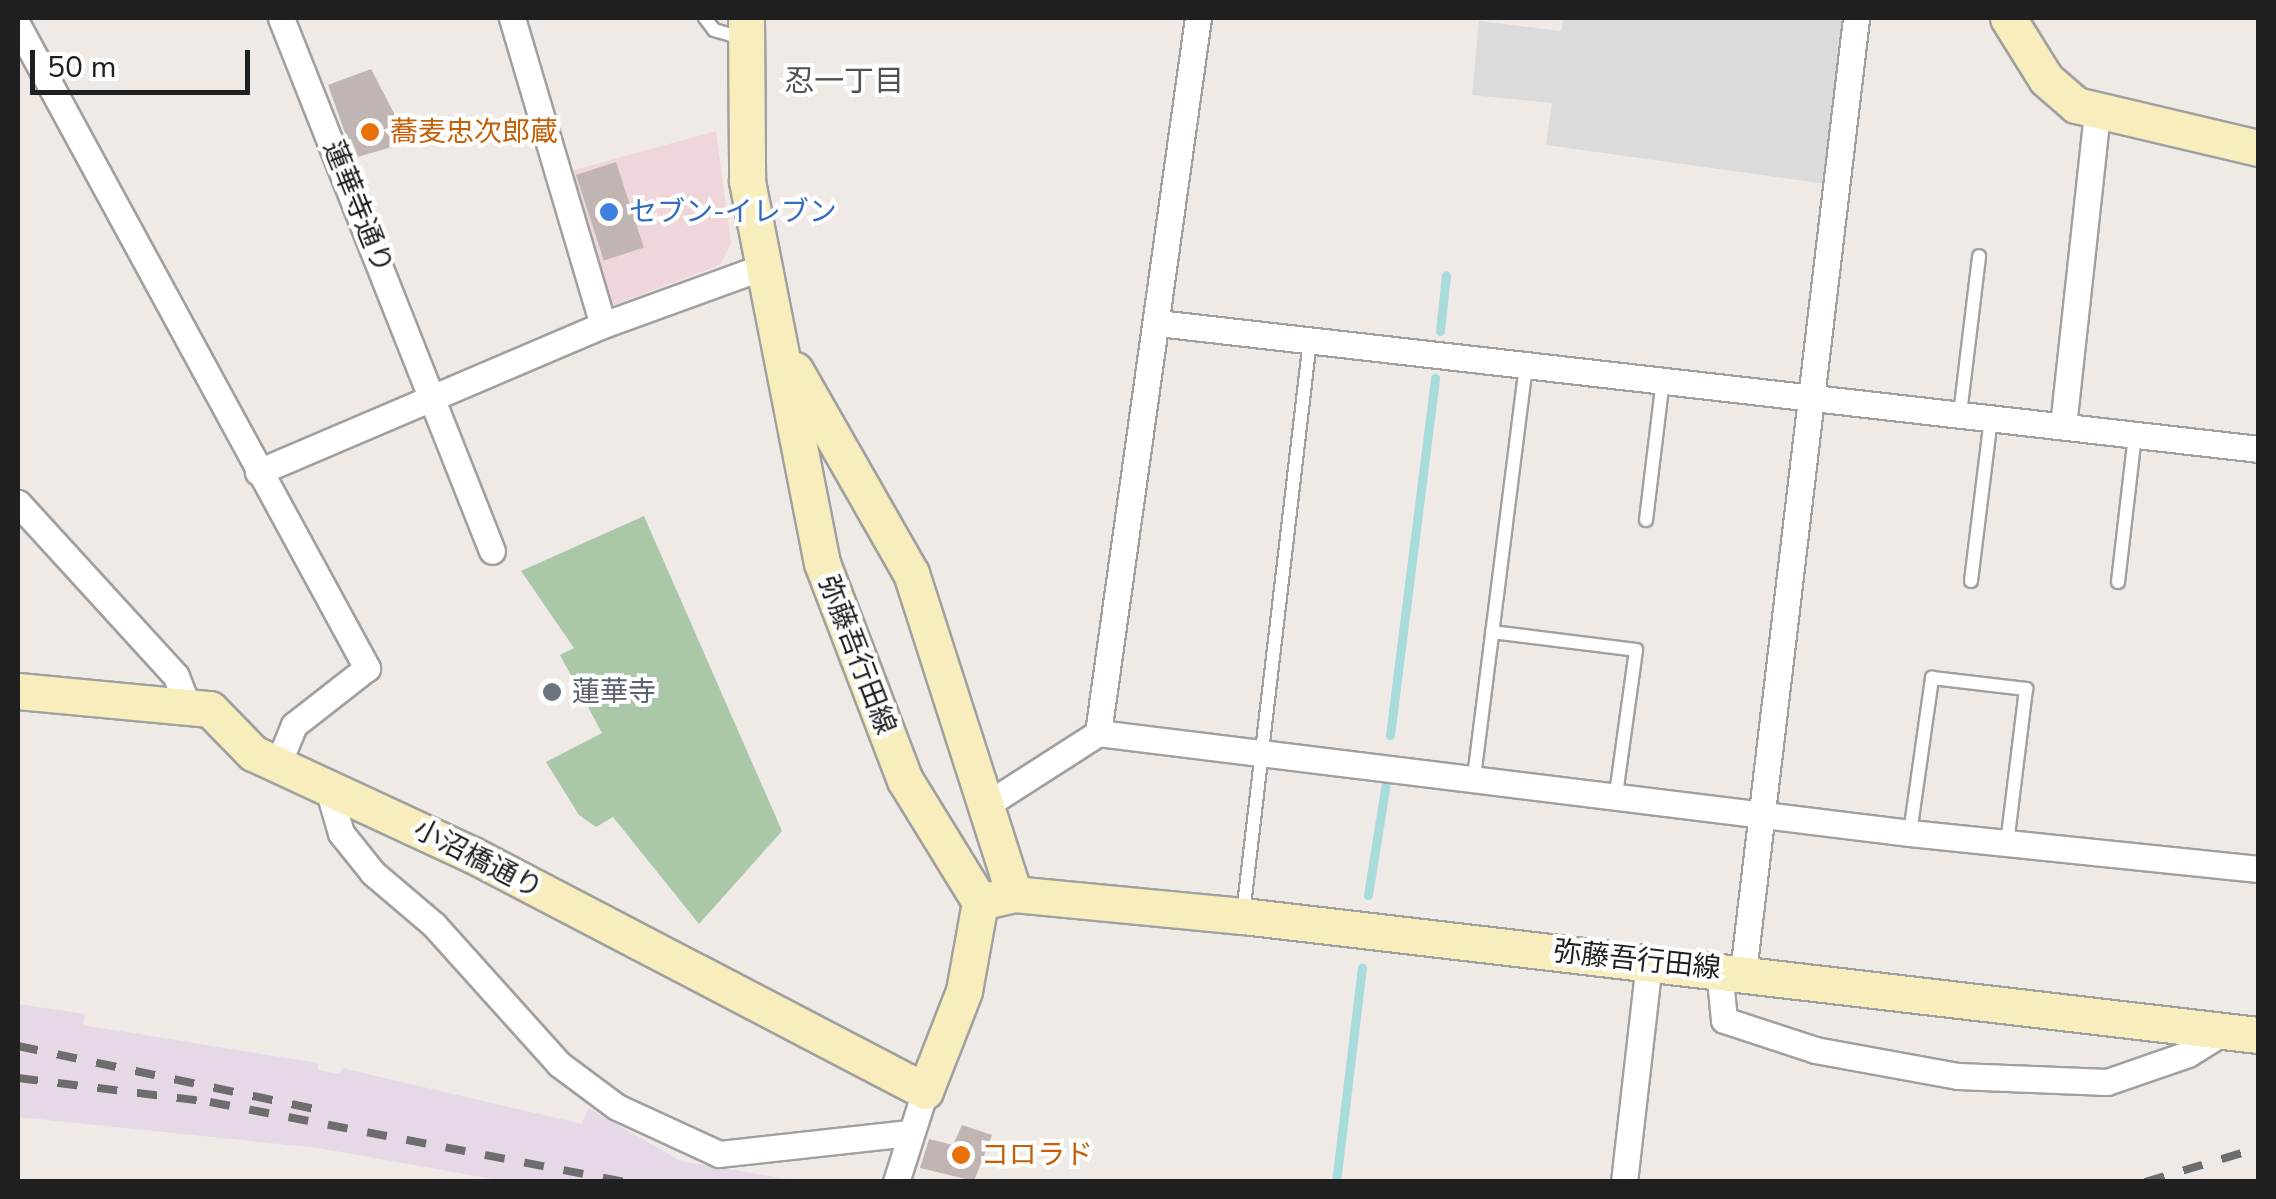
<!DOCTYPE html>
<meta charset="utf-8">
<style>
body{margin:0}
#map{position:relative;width:2276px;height:1199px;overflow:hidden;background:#efeae6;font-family:"Nunito Sans","Noto Sans JP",sans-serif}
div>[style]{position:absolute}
.commercial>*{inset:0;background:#efd6db}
.industrial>*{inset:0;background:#e7d8e8}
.cemetery>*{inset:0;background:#aac7a8}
.parking>*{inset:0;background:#dbdbdb}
.stream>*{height:9px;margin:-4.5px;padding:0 4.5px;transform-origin:4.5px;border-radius:4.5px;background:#a8dbdb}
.building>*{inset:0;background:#c0b5b2;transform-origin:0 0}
.roads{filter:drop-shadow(2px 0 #a0a0a0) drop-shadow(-2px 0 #a0a0a0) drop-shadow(0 2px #a0a0a0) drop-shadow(0 -2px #a0a0a0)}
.lane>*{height:12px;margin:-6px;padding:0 6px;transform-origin:6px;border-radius:6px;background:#fff}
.street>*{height:25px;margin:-12.5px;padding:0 12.5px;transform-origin:12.5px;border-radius:12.5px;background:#fff}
.secondary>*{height:35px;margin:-17.5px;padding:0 17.5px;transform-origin:17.5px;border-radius:17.5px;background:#f7edbd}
.rail>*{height:8px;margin-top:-4px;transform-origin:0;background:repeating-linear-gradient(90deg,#6d6d6d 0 20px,transparent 0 40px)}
.dots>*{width:28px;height:28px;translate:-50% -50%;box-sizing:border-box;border:5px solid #fff;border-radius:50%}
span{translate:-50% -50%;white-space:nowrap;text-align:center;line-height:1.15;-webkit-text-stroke:8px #fff;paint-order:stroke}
.food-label{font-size:28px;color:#c56008}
.left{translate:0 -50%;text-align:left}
.street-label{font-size:28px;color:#1f1f1f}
.shop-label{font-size:28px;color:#366cbe}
.worship-label{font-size:28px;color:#5b616d}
.neighbourhood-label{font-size:30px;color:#525252}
.frame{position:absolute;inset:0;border:20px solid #1f1f1f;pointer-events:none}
.scale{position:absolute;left:30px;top:50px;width:220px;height:45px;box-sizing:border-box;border:5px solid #1f1f1f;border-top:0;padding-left:12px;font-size:30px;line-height:35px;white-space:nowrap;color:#1f1f1f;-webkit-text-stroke:8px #fff;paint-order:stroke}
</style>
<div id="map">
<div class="commercial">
<div style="clip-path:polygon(716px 131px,731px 243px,720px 265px,608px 307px,567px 172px)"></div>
</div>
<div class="industrial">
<div style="clip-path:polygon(18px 1004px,85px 1014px,83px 1025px,318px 1063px,318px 1070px,339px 1074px,342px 1068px,582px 1124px,588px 1108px,681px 1161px,799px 1181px,504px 1181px,318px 1148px,18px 1117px)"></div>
</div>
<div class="cemetery">
<div style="clip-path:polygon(644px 516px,782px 831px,699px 924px,613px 817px,596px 827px,579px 815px,546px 762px,602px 733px,560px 655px,574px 648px,521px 571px)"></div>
</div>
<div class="parking">
<div style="clip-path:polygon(1564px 18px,1846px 18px,1827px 184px,1546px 145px,1552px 103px,1472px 95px,1479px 21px,1561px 31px)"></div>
</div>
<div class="stream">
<div style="left:1440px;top:331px;width:56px;rotate:-83.9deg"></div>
<div style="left:1390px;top:735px;width:360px;rotate:-82.8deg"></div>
<div style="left:1368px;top:895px;width:121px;rotate:-80.9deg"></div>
<div style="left:1336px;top:1182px;width:216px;rotate:-83.1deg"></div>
</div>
<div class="building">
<div style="clip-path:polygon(371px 69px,409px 142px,354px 158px,328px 85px)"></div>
<div style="left:616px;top:162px;width:90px;height:42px;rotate:72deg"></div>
<div style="clip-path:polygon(962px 1125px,992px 1135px,974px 1181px,920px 1168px,929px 1139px,953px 1145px)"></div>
</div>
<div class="roads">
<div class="lane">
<div style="left:705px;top:18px;width:15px;rotate:53deg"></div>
<div style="left:714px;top:30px;width:29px;rotate:16deg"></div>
<div style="left:1960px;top:414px;width:159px;rotate:-83.1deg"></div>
<div style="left:1646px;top:520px;width:141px;rotate:-83.1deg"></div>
<div style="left:1971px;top:581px;width:165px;rotate:-83deg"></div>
<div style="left:2118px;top:582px;width:149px;rotate:-83.4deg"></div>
<div style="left:1492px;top:632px;width:145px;rotate:7.1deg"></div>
<div style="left:1636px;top:650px;width:145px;rotate:97.9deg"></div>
<div style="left:1474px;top:777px;width:416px;rotate:-82.8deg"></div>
<div style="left:1910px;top:833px;width:157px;rotate:-81.9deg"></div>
<div style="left:1932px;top:678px;width:95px;rotate:6.7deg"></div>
<div style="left:2026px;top:689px;width:155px;rotate:97deg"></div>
<div style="left:1243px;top:914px;width:578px;rotate:-83.34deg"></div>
</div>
<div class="street">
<div style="left:281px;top:18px;width:573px;rotate:68.4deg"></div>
<div style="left:512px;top:18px;width:320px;rotate:73.5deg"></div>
<div style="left:18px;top:26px;width:731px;rotate:61.47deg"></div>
<div style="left:367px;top:668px;width:93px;rotate:142deg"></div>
<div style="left:294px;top:725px;width:42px;rotate:112.3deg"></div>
<div style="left:1158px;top:323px;width:1107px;rotate:6.53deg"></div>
<div style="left:2063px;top:426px;width:317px;rotate:-83.8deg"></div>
<div style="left:258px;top:472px;width:375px;rotate:-23.1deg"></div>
<div style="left:603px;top:325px;width:169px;rotate:-20deg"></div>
<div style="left:18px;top:503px;width:234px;rotate:47.6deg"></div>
<div style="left:176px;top:676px;width:28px;rotate:69deg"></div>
<div style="left:1098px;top:733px;width:818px;rotate:7.02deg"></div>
<div style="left:1910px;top:833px;width:350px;rotate:5.9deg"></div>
<div style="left:327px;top:785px;width:50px;rotate:73.7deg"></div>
<div style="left:341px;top:833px;width:51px;rotate:51.3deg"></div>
<div style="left:373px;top:873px;width:80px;rotate:40.4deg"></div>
<div style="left:434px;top:925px;width:187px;rotate:48deg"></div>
<div style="left:559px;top:1064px;width:72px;rotate:36.6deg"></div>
<div style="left:617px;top:1107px;width:112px;rotate:24.7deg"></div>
<div style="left:719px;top:1154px;width:190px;rotate:-6.3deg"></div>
<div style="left:986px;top:805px;width:133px;rotate:-32.7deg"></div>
<div style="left:1098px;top:733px;width:722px;rotate:-82.04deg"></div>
<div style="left:1719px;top:969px;width:51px;rotate:84.4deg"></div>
<div style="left:1724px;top:1020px;width:96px;rotate:18.2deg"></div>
<div style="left:1815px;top:1050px;width:145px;rotate:10.3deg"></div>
<div style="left:1958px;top:1076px;width:149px;rotate:2.3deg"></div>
<div style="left:2107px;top:1082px;width:86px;rotate:-19.1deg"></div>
<div style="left:2188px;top:1054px;width:44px;rotate:-31.9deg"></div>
<div style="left:1743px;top:972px;width:961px;rotate:-83.24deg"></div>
<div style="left:896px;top:1182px;width:96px;rotate:-72.3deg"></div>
<div style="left:1624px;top:1182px;width:221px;rotate:-83.5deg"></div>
</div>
<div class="secondary">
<div style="left:746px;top:18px;width:163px;rotate:89.6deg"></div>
<div style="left:747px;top:181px;width:389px;rotate:78.9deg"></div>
<div style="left:822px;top:563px;width:232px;rotate:69.1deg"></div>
<div style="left:905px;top:780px;width:143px;rotate:58.4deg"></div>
<div style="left:2008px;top:18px;width:72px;rotate:58.1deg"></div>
<div style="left:2046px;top:79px;width:40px;rotate:41deg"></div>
<div style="left:2076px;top:105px;width:187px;rotate:13.3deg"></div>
<div style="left:795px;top:370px;width:234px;rotate:60.3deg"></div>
<div style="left:911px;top:573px;width:337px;rotate:72.2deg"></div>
<div style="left:18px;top:691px;width:193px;rotate:5.4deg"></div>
<div style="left:210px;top:709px;width:62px;rotate:45.7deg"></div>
<div style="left:253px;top:753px;width:242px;rotate:24.9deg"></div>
<div style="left:473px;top:855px;width:510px;rotate:27.57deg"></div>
<div style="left:925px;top:1091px;width:107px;rotate:-68.7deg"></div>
<div style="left:964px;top:991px;width:90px;rotate:-79.8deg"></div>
<div style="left:980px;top:902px;width:35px;rotate:-13deg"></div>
<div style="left:1014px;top:894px;width:230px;rotate:5.5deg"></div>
<div style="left:1243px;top:916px;width:1022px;rotate:6.69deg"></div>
</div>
</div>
<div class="rail">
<div style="left:18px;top:1046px;width:308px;rotate:12deg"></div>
<div style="left:18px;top:1078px;width:193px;rotate:7.1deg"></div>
<div style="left:210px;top:1102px;width:425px;rotate:10.9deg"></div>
<div style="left:2145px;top:1182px;width:118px;rotate:-16.7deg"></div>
</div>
<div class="dots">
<div style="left:370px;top:132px;background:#e8710a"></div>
<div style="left:609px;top:212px;background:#3f7fe0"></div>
<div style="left:552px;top:692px;background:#6b7280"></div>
<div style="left:961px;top:1155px;background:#e8710a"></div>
</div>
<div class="food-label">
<span class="left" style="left:390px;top:132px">蕎麦忠次郎蔵</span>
<span class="left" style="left:981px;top:1155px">コロラド</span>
</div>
<div class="street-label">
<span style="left:358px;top:207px;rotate:68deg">蓮華寺通り</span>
<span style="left:857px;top:655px;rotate:69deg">弥藤吾行田線</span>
<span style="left:478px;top:859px;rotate:27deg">小沼橋通り</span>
<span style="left:1637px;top:960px;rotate:6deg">弥藤吾行田線</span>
</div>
<div class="shop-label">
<span class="left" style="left:629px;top:212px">セブン-イレブン</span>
</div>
<div class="worship-label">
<span class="left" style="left:572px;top:692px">蓮華寺</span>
</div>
<div class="neighbourhood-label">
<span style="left:844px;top:82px">忍一丁目</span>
</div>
<div class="frame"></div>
<div class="scale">50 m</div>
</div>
